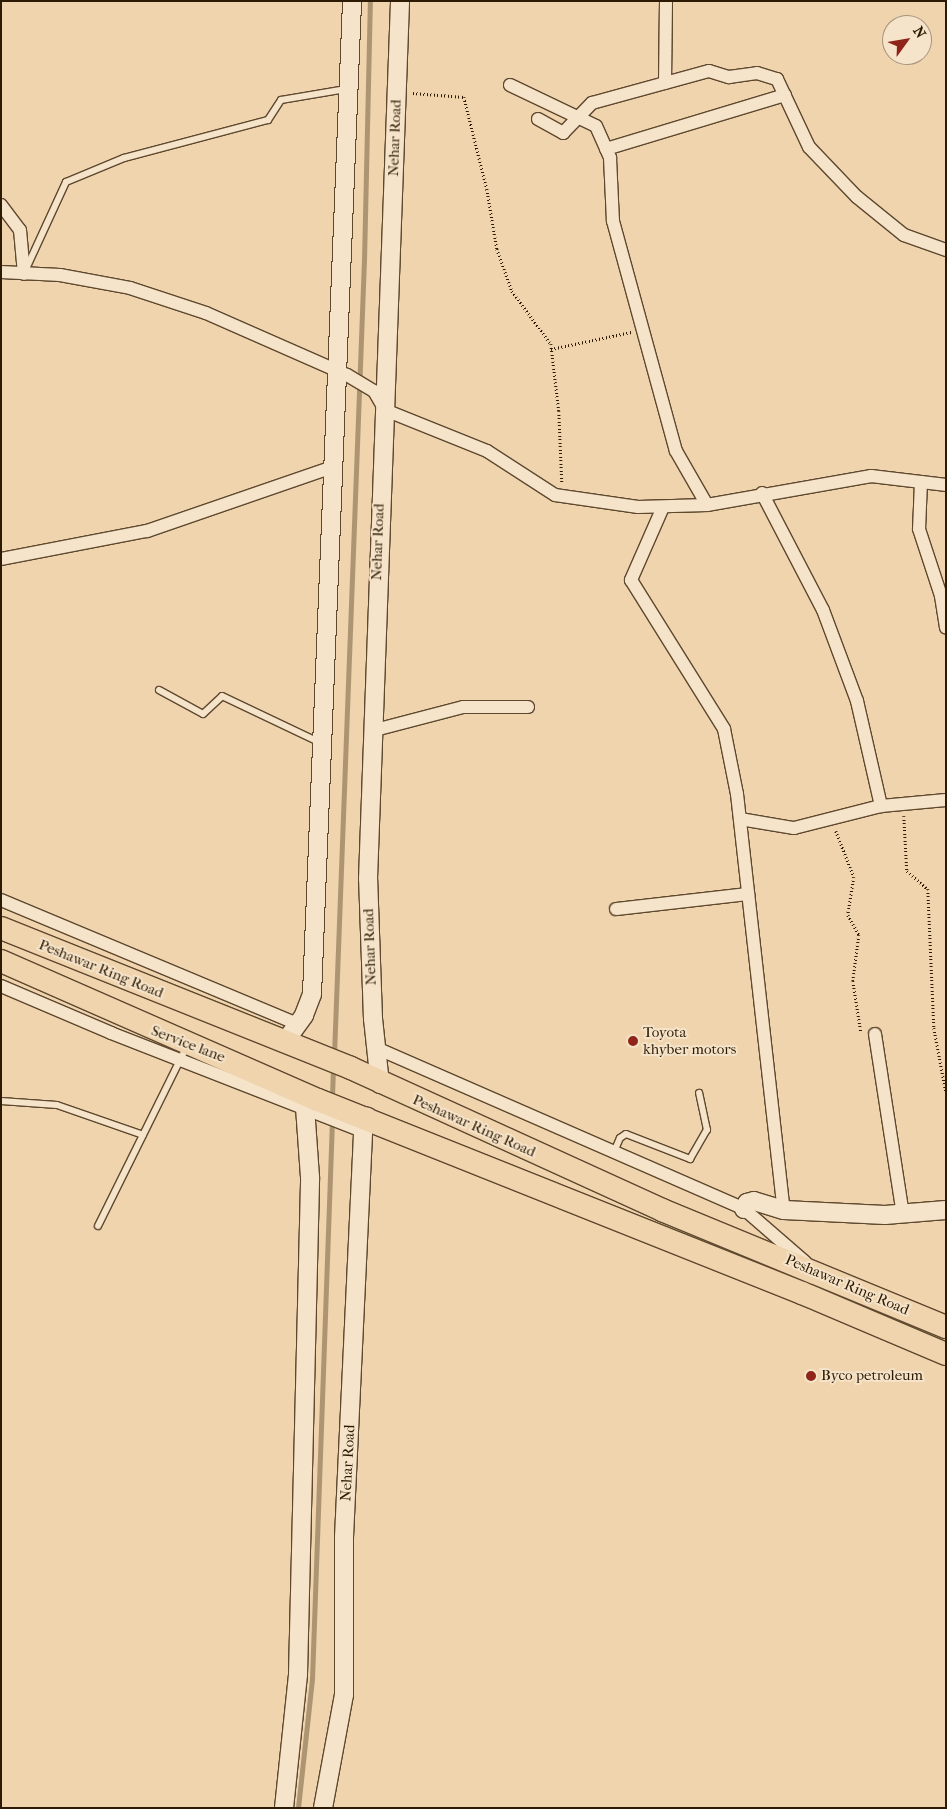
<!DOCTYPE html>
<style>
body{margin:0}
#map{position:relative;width:947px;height:1809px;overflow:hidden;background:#efd4ad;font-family:"IM FELL French Canon",serif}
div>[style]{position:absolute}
.stream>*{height:4.5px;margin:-2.25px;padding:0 2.25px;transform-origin:2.25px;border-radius:2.25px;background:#ad9573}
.path>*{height:2.5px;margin-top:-1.25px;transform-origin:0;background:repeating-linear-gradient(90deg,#2d1a03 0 1px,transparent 0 3.5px)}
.roads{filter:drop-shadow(1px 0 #5e482e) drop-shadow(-1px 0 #5e482e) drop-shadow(0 1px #5e482e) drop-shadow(0 -1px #5e482e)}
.lane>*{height:6px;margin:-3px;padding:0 3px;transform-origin:3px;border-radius:3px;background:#f5e3ca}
.street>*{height:12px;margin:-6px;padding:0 6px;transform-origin:6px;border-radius:6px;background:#f5e3ca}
.secondary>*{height:18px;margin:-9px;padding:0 9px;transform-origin:9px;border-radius:9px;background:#f5e3ca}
.highway>*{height:22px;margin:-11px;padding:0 11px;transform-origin:11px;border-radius:11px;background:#efd4ad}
.dots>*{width:14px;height:14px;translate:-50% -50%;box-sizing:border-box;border:2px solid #f5e3ca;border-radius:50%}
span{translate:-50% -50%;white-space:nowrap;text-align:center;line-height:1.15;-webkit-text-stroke:4px #f5e3ca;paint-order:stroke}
.street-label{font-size:15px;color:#2d1a03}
.poi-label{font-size:15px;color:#2d1a03}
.left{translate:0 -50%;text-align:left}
.frame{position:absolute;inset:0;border:2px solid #2d1a03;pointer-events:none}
.north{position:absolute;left:882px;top:15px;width:50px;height:50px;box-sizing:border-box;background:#f5e3ca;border:1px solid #a5937a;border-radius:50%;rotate:58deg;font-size:14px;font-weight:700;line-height:20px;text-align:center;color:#2d1a03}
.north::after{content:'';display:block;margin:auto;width:18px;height:22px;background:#8f2418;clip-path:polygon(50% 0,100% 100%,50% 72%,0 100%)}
</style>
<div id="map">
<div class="stream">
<div style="left:334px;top:1055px;width:795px;rotate:-87.84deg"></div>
<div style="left:364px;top:261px;width:260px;rotate:-88.7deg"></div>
<div style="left:332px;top:1097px;width:29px;rotate:-88deg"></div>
<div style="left:298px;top:1808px;width:130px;rotate:-83.8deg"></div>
<div style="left:312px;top:1679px;width:559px;rotate:-87.95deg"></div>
</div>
<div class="path">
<div style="left:413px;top:93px;width:51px;rotate:4.5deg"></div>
<div style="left:464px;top:97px;width:95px;rotate:76deg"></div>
<div style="left:487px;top:189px;width:61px;rotate:80.5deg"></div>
<div style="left:497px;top:249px;width:45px;rotate:70.3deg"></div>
<div style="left:512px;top:291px;width:66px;rotate:53.7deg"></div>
<div style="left:551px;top:344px;width:67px;rotate:83.2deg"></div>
<div style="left:559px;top:411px;width:72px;rotate:87.6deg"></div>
<div style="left:551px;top:349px;width:82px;rotate:-12deg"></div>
<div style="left:904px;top:816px;width:55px;rotate:86.9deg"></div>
<div style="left:907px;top:871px;width:28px;rotate:41deg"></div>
<div style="left:928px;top:889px;width:139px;rotate:87.5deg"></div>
<div style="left:934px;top:1028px;width:65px;rotate:79.4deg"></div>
<div style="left:836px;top:831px;width:49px;rotate:68.6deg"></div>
<div style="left:854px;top:877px;width:38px;rotate:99deg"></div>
<div style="left:848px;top:915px;width:23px;rotate:61deg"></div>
<div style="left:859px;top:935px;width:46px;rotate:97.4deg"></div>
<div style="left:853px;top:981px;width:52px;rotate:81.1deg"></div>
</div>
<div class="roads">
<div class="lane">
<div style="left:26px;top:269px;width:96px;rotate:-65.3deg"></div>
<div style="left:66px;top:182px;width:63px;rotate:-22.5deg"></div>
<div style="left:124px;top:158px;width:149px;rotate:-14.8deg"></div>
<div style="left:268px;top:120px;width:24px;rotate:-57deg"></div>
<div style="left:281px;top:100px;width:66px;rotate:-9.6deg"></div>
<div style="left:159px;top:690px;width:50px;rotate:28.6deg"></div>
<div style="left:203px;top:714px;width:26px;rotate:-43deg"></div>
<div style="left:222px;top:696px;width:110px;rotate:25.4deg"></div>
<div style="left:1px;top:1101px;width:56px;rotate:4.1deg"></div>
<div style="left:57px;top:1105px;width:91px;rotate:19.2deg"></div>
<div style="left:614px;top:1152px;width:15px;rotate:-67deg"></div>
<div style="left:620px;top:1138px;width:7px;rotate:-34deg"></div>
<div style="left:626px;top:1134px;width:69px;rotate:21.3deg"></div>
<div style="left:690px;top:1159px;width:34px;rotate:-60deg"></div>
<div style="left:707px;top:1130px;width:38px;rotate:-102deg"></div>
<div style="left:98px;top:1226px;width:201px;rotate:-63.7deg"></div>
</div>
<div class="street">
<div style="left:665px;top:83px;width:82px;rotate:-89.3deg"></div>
<div style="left:510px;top:85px;width:95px;rotate:25.5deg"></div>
<div style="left:596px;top:126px;width:35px;rotate:66deg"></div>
<div style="left:610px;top:158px;width:63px;rotate:87.3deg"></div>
<div style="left:613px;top:221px;width:238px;rotate:74.7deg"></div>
<div style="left:676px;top:451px;width:62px;rotate:60.1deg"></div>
<div style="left:538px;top:119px;width:29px;rotate:29deg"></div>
<div style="left:563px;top:133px;width:42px;rotate:-46deg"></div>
<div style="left:592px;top:103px;width:121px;rotate:-15.3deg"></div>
<div style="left:709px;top:71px;width:21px;rotate:17deg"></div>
<div style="left:729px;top:77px;width:28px;rotate:-8deg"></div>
<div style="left:757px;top:73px;width:21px;rotate:17deg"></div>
<div style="left:777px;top:79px;width:75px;rotate:64.8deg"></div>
<div style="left:809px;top:147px;width:69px;rotate:46.2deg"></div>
<div style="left:857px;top:197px;width:60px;rotate:39deg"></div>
<div style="left:904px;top:235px;width:45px;rotate:19.7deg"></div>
<div style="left:606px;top:149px;width:187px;rotate:-16.8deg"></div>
<div style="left:1px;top:205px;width:31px;rotate:53deg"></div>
<div style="left:20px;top:230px;width:44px;rotate:84.8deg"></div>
<div style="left:1px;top:272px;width:59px;rotate:2.9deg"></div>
<div style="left:60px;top:275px;width:71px;rotate:10.5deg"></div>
<div style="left:130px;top:288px;width:80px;rotate:18.2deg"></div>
<div style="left:206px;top:313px;width:154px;rotate:23.7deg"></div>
<div style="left:347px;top:375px;width:31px;rotate:31deg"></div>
<div style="left:374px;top:391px;width:22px;rotate:60deg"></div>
<div style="left:385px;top:410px;width:110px;rotate:21.9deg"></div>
<div style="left:487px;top:451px;width:81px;rotate:32.9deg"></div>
<div style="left:555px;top:495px;width:84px;rotate:8.2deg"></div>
<div style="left:638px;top:507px;width:69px;rotate:-1.7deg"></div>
<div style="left:707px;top:505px;width:167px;rotate:-10deg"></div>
<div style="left:871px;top:476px;width:76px;rotate:6.8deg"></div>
<div style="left:921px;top:482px;width:47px;rotate:92.4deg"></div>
<div style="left:919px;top:529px;width:71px;rotate:71.8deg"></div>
<div style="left:941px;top:596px;width:32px;rotate:81deg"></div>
<div style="left:762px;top:493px;width:132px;rotate:62.5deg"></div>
<div style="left:823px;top:610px;width:97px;rotate:69.5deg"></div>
<div style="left:857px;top:701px;width:108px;rotate:77.1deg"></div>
<div style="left:663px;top:507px;width:80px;rotate:113.7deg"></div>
<div style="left:631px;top:580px;width:176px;rotate:58deg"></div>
<div style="left:724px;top:729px;width:66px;rotate:78.7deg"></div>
<div style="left:737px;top:794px;width:419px;rotate:83.6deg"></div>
<div style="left:1px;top:559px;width:149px;rotate:-10.9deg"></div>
<div style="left:147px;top:531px;width:197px;rotate:-19deg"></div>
<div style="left:375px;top:730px;width:91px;rotate:-14.6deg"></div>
<div style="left:463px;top:707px;width:65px"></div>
<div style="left:740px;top:819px;width:55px;rotate:9.5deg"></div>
<div style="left:794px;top:828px;width:90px;rotate:-14.2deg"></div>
<div style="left:881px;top:806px;width:65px;rotate:-5.3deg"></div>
<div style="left:1px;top:900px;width:322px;rotate:22.7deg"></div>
<div style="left:616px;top:909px;width:133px;rotate:-6.5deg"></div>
<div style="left:1px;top:986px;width:120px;rotate:23.1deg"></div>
<div style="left:111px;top:1033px;width:270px;rotate:21.3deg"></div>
<div style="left:875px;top:1034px;width:182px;rotate:81.2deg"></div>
<div style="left:376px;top:1048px;width:402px;rotate:23.6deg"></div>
<div style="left:744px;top:1209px;width:81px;rotate:41deg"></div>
</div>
<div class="secondary">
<div style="left:284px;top:1043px;width:34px;rotate:-54deg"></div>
<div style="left:304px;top:1015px;width:22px;rotate:-69deg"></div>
<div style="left:312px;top:994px;width:994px;rotate:-87.69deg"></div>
<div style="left:380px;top:1084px;width:65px;rotate:-96.1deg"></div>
<div style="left:373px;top:1019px;width:140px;rotate:-92deg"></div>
<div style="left:368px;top:879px;width:879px;rotate:-87.91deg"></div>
<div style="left:744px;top:1209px;width:7px;rotate:-63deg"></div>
<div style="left:747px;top:1203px;width:7px;rotate:-16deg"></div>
<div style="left:754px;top:1201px;width:31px;rotate:17deg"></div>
<div style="left:784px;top:1210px;width:101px;rotate:2.8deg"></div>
<div style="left:885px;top:1215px;width:61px;rotate:-4.7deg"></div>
<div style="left:284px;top:1808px;width:135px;rotate:-84deg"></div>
<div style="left:298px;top:1674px;width:497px;rotate:-88.6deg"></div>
<div style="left:310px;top:1177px;width:84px;rotate:-94.1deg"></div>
<div style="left:323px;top:1808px;width:115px;rotate:-79.5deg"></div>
<div style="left:344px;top:1695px;width:158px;rotate:-90deg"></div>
<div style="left:344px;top:1537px;width:406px;rotate:-87.3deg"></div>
<div style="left:363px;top:1131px;width:15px;rotate:-74deg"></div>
</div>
<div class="highway">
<div style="left:1px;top:928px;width:377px;rotate:21.8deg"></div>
<div style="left:351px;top:1068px;width:342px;rotate:24.5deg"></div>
<div style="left:662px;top:1210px;width:307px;rotate:22.4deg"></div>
<div style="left:1px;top:961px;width:346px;rotate:23.7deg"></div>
<div style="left:318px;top:1100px;width:521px;rotate:21.74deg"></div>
<div style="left:802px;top:1293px;width:156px;rotate:23deg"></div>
</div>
</div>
<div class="dots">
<div style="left:633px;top:1041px;background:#8f2418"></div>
<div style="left:811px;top:1376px;background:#8f2418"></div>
</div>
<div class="street-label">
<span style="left:395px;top:138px;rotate:-88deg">Nehar Road</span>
<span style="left:378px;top:542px;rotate:-88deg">Nehar Road</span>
<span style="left:370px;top:947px;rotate:-92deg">Nehar Road</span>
<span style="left:101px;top:969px;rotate:22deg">Peshawar Ring Road</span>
<span style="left:188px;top:1044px;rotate:21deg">Service lane</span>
<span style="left:474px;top:1126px;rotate:24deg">Peshawar Ring Road</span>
<span style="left:847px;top:1285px;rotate:23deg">Peshawar Ring Road</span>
<span style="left:348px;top:1463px;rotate:-87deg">Nehar Road</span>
</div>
<div class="poi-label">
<span class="left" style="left:643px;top:1041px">Toyota<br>khyber motors</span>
<span class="left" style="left:821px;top:1376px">Byco petroleum</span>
</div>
<div class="frame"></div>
<div class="north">N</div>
</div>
